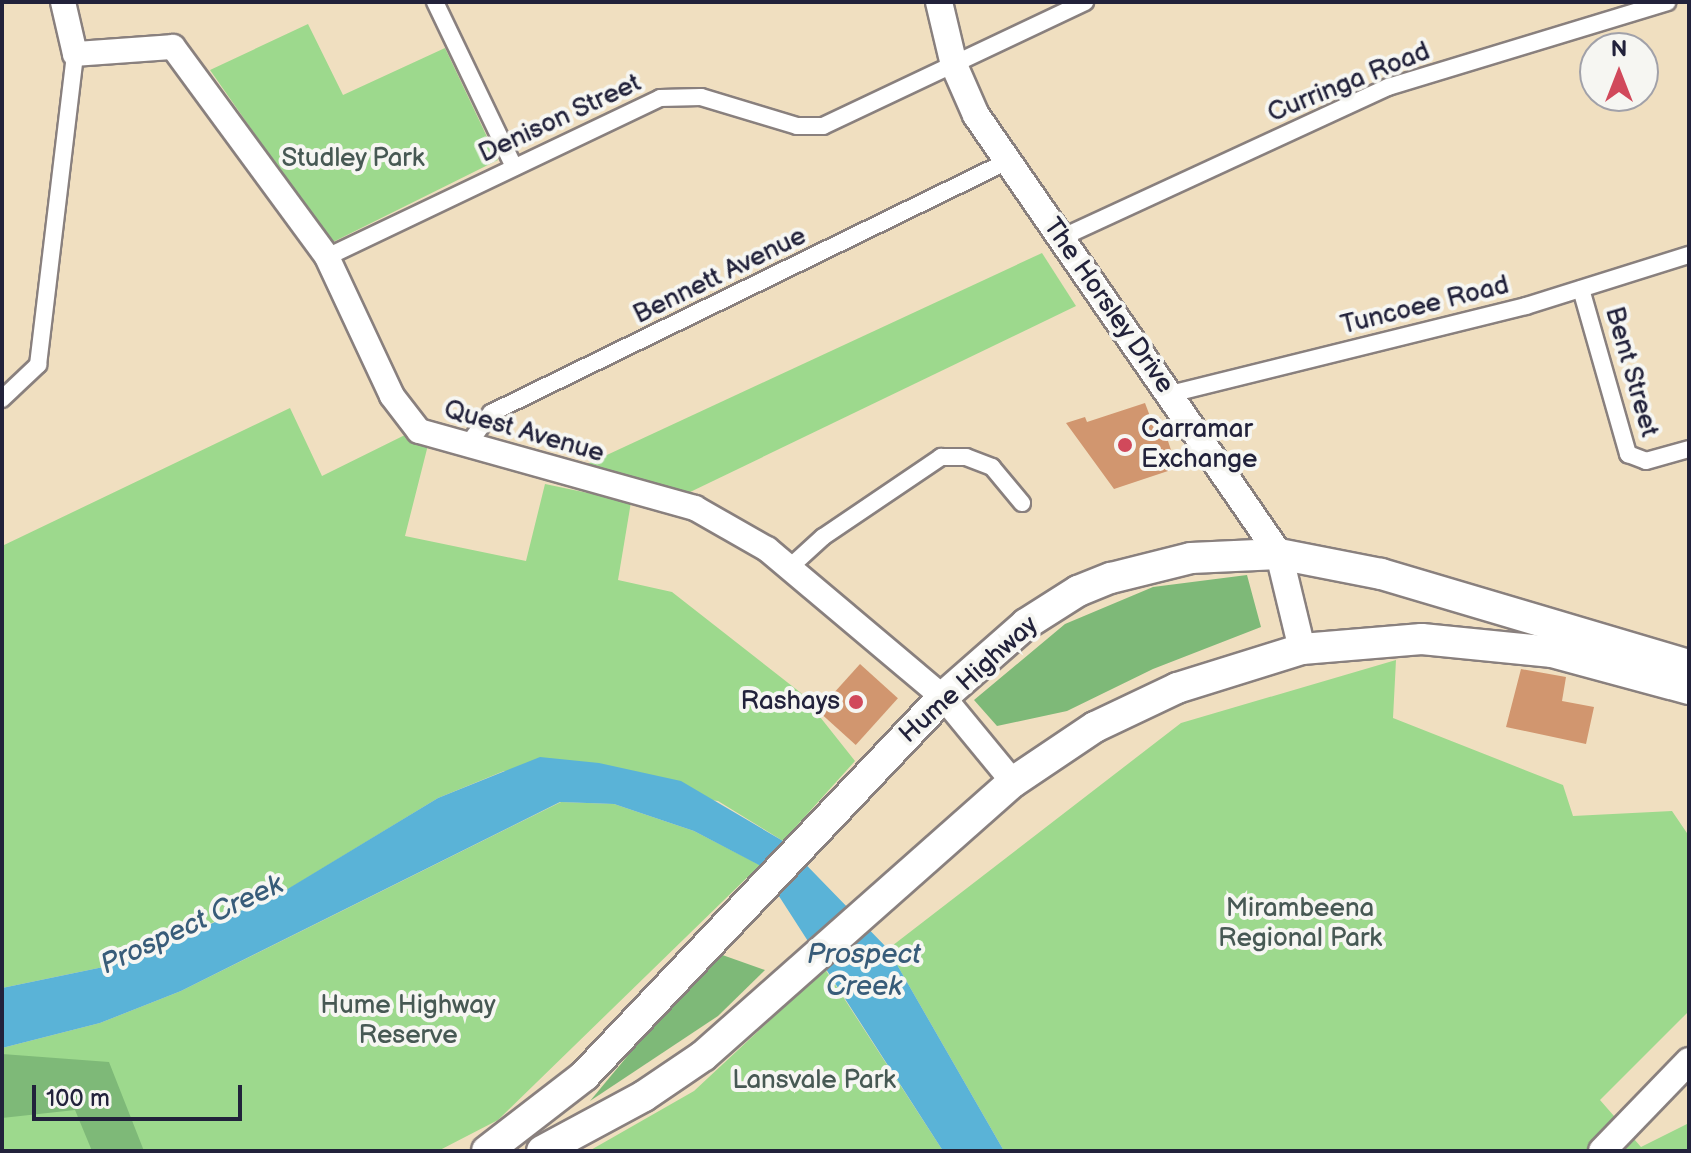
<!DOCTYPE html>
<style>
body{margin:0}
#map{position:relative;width:1691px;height:1153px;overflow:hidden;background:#f0dfc0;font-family:"Balsamiq Sans",sans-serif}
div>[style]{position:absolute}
.green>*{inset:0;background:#9dd98d}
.forest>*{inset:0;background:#7eb978}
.water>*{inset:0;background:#5ab3d7}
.building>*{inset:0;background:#d1966f;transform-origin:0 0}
.roads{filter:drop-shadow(2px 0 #89807e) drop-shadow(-2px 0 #89807e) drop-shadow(0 2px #89807e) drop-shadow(0 -2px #89807e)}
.street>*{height:16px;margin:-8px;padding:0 8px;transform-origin:8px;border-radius:8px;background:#fff}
.secondary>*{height:24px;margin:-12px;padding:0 12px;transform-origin:12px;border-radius:12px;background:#fff}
.primary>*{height:26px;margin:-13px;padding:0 13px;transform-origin:13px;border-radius:13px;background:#fff}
.highway>*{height:30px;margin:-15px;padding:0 15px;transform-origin:15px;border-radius:15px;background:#fff}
.dots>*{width:22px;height:22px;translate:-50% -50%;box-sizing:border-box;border:4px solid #f6f6f2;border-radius:50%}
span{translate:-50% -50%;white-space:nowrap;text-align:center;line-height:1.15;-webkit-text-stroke:8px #f6f6f2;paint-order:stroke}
.street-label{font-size:26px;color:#22223b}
.park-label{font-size:26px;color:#475954}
.poi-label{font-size:26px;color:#22223b}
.left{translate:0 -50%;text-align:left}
.right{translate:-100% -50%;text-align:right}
.water-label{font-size:28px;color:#385c79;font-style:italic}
.frame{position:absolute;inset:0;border:4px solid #22223b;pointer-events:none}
.north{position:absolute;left:1579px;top:32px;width:80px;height:80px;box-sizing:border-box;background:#f6f6f2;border:2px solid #a1a1a9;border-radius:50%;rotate:0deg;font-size:22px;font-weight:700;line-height:32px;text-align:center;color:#22223b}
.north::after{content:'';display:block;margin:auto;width:28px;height:36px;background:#d1495b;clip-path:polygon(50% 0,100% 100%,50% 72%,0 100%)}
.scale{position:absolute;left:32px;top:1085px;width:210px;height:36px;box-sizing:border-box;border:4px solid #22223b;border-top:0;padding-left:10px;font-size:24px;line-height:28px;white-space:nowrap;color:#22223b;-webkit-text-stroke:6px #f6f6f2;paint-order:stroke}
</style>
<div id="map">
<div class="green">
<div style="clip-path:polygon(308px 24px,343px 95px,445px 48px,498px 160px,331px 243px,210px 70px)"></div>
<div style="clip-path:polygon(1042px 253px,1076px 306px,686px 494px,581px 467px)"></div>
<div style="clip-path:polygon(290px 408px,322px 476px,413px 431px,428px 445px,405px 536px,526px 561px,545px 484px,631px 502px,618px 580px,672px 592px,801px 693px,855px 761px,783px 841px,718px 801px,504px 771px,438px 798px,282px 893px,113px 965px,2px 988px,2px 546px)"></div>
<div style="clip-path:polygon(1396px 660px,1393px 718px,1563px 785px,1573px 816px,1672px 811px,1689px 836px,1689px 1011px,1600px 1100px,1641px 1147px,1689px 1123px,1689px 1151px,1004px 1151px,888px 949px,1181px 723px)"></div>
<div style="clip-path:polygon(561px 802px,614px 804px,694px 831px,760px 865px,498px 1120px,438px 1151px,2px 1151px,2px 1048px,100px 1023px,181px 991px)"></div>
<div style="clip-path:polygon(825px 969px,943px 1151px,589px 1151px,694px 1091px)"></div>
</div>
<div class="forest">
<div style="clip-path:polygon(1247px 575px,1261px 627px,1153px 669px,1067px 711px,997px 726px,974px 700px,1065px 624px,1153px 587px)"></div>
<div style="clip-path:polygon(714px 952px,765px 970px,718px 1016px,590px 1101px)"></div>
<div style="clip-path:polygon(2px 1054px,109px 1062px,144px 1151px,92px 1151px,75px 1110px,2px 1118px)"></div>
</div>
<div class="water">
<div style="clip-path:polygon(540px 757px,599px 763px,681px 781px,783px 841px,888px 949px,1004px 1151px,943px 1151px,759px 865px,694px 831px,614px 804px,560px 802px,181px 991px,100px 1023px,2px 1048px,2px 988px,113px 965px,147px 952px,281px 893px,438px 798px)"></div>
</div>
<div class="building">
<div style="clip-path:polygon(1145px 403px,1151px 419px,1160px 417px,1177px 468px,1114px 489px,1066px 423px,1085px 417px,1087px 422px)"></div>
<div style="left:860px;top:664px;width:51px;height:63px;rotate:42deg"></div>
<div style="clip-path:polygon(1521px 669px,1566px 677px,1562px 701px,1594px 707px,1586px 744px,1506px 727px)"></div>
</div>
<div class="roads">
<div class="street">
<div style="left:435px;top:2px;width:183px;rotate:64.4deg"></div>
<div style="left:1061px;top:238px;width:360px;rotate:-24.8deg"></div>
<div style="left:1388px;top:87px;width:292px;rotate:-16.9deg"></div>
<div style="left:327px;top:257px;width:369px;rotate:-25.5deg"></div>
<div style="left:660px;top:98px;width:41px;rotate:-1.4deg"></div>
<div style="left:701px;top:97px;width:100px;rotate:16.8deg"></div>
<div style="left:797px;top:126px;width:26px"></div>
<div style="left:823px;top:126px;width:290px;rotate:-25.3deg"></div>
<div style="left:1581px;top:289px;width:172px;rotate:74.1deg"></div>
<div style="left:1628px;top:454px;width:19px;rotate:21deg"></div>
<div style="left:1646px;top:461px;width:45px;rotate:-15.6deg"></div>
<div style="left:1170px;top:394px;width:367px;rotate:-13.9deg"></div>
<div style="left:1526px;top:306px;width:171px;rotate:-17.4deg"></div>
<div style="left:2px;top:399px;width:50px;rotate:-43.4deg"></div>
<div style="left:38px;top:365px;width:313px;rotate:-83.2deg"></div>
<div style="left:466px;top:447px;width:42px;rotate:-53.7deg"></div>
<div style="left:491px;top:413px;width:575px;rotate:-25.99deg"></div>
<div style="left:789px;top:568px;width:46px;rotate:-42.4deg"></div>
<div style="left:823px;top:537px;width:143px;rotate:-34.1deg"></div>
<div style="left:941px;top:457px;width:25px"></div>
<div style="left:966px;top:457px;width:28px;rotate:21deg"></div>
<div style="left:992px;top:467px;width:47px;rotate:50.2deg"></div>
</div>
<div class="secondary">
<div style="left:63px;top:2px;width:53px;rotate:77deg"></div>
<div style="left:75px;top:54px;width:98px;rotate:-4.1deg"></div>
<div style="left:173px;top:47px;width:260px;rotate:53.7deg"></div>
<div style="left:327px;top:257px;width:153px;rotate:64.9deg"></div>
<div style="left:392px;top:396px;width:44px;rotate:52.4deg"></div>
<div style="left:419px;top:431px;width:287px;rotate:15.6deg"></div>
<div style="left:695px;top:508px;width:83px;rotate:29.7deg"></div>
<div style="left:767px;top:549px;width:230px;rotate:40.1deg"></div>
<div style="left:943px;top:697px;width:110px;rotate:50.5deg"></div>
</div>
<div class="primary">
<div style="left:939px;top:2px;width:65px;rotate:76.6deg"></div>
<div style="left:954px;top:65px;width:55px;rotate:66.3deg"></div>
<div style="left:976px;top:115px;width:533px;rotate:55.39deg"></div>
<div style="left:1279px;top:554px;width:98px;rotate:76.4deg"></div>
<div style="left:1602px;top:1151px;width:125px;rotate:-46deg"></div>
</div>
<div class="highway">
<div style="left:487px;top:1151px;width:123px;rotate:-37.7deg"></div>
<div style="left:584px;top:1076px;width:522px;rotate:-46.55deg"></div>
<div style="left:943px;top:697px;width:111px;rotate:-41.3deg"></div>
<div style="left:1026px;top:624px;width:62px;rotate:-32.4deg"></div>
<div style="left:1078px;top:591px;width:35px;rotate:-22deg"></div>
<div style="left:1111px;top:578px;width:82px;rotate:-14deg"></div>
<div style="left:1191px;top:558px;width:88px;rotate:-2.6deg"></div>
<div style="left:1279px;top:554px;width:104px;rotate:11.1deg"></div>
<div style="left:1381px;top:574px;width:321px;rotate:16.5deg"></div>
<div style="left:542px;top:1151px;width:116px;rotate:-28.3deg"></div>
<div style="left:644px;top:1096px;width:71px;rotate:-34.1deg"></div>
<div style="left:703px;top:1056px;width:414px;rotate:-41.5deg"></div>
<div style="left:1013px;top:782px;width:99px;rotate:-33.9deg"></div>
<div style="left:1095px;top:727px;width:91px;rotate:-25.4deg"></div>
<div style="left:1177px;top:688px;width:131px;rotate:-17.3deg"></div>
<div style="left:1302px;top:649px;width:120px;rotate:-4.8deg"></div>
<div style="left:1422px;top:639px;width:131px;rotate:5.7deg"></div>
<div style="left:1552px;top:652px;width:142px;rotate:15.1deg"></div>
</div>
</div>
<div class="dots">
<div style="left:1125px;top:445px;background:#d1495b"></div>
<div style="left:856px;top:702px;background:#d1495b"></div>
</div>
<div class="street-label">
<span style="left:1349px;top:83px;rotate:-22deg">Curringa Road</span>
<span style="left:560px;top:119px;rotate:-25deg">Denison Street</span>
<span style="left:720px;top:276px;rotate:-26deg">Bennett Avenue</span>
<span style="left:1108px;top:306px;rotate:55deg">The Horsley Drive</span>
<span style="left:1425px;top:306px;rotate:-14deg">Tuncoee Road</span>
<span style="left:1631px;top:372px;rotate:74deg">Bent Street</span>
<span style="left:524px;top:432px;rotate:16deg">Quest Avenue</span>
<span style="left:969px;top:680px;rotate:-42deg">Hume Highway</span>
</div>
<div class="park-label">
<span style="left:353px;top:159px">Studley Park</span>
<span style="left:1300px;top:924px">Mirambeena<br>Regional Park</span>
<span style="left:408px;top:1021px">Hume Highway<br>Reserve</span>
<span style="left:814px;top:1081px">Lansvale Park</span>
</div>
<div class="poi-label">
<span class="left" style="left:1141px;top:445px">Carramar<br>Exchange</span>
<span class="right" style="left:840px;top:702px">Rashays</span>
</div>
<div class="water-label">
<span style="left:192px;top:925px;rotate:-25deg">Prospect Creek</span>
<span style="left:864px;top:971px">Prospect<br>Creek</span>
</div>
<div class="frame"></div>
<div class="north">N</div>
<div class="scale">100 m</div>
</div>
